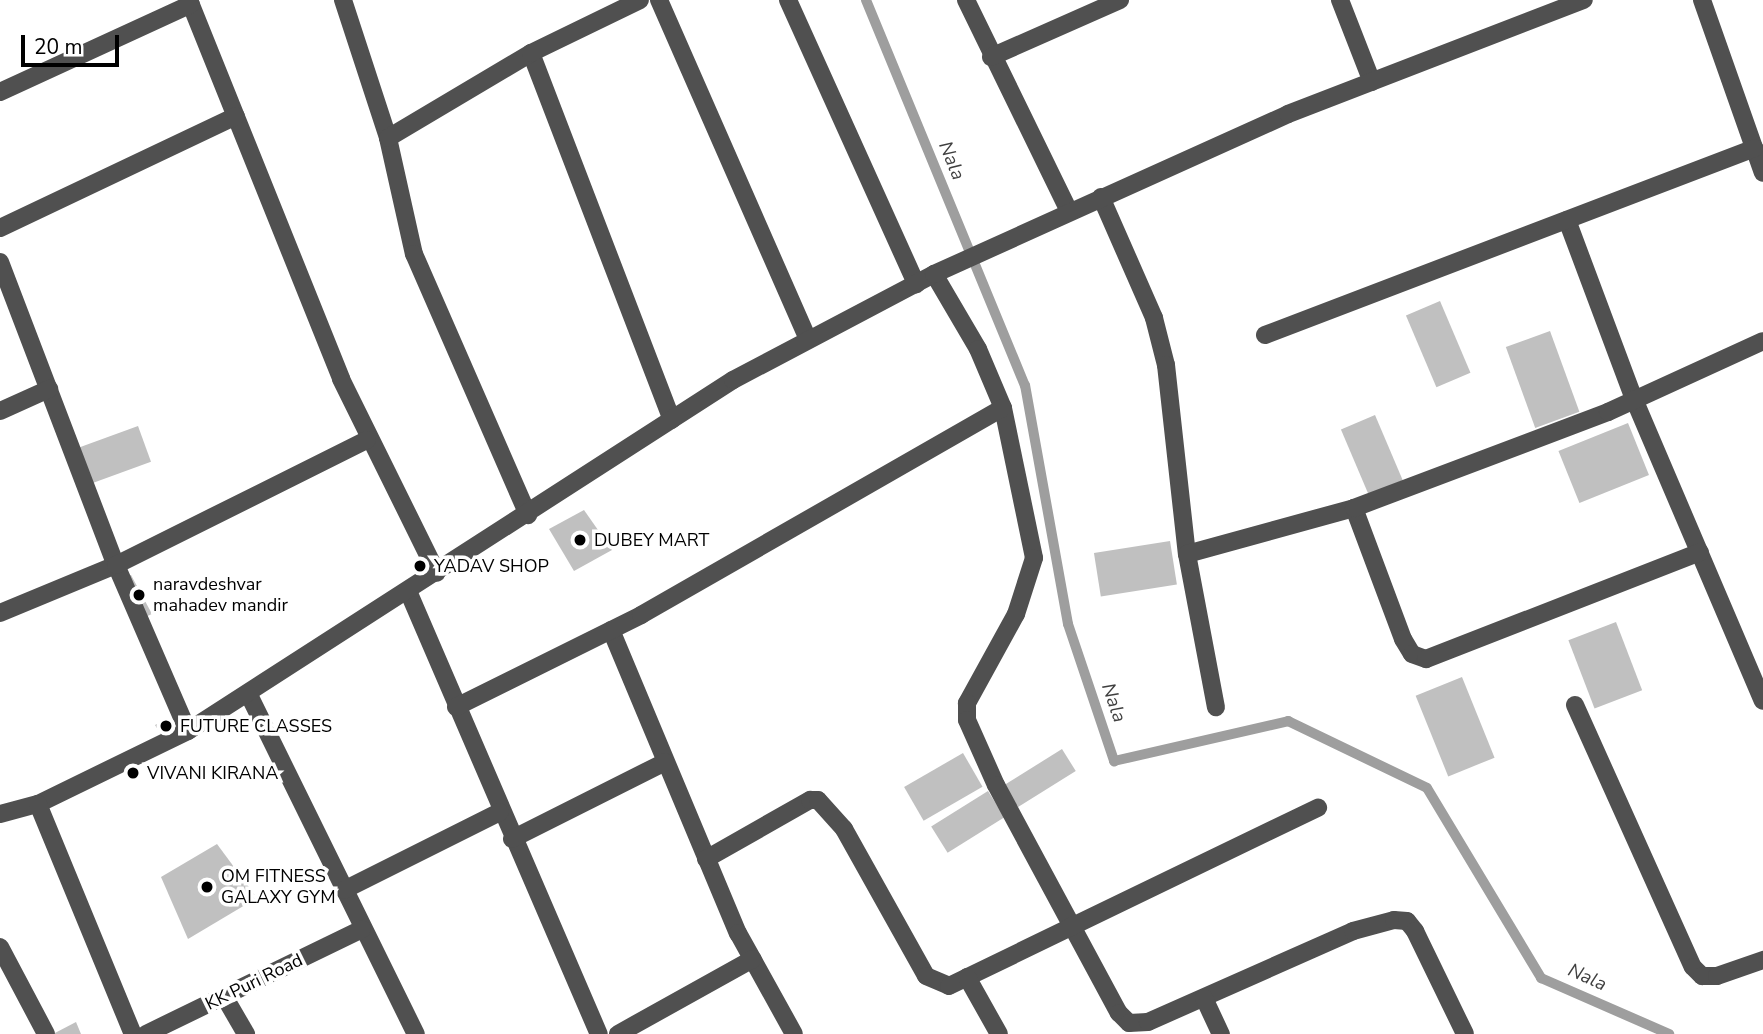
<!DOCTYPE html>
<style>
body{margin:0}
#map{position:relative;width:1763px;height:1034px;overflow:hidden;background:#fff;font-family:"Nunito Sans",sans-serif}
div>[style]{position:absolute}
.stream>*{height:10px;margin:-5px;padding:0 5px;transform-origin:5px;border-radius:5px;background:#9e9e9e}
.building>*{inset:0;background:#c0c0c0;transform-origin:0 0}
.minor>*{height:18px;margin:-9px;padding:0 9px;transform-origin:9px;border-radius:9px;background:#505050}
.dots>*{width:19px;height:19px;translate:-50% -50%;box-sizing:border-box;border:4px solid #fff;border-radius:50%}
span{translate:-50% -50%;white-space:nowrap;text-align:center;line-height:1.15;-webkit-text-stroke:7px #fff;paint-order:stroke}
.poi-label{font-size:18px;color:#000}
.left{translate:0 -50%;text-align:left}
.street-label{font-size:18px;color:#000}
.water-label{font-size:19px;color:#3f3f3f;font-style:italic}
.scale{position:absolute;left:21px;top:35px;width:98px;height:32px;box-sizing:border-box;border:4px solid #000;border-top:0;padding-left:9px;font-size:21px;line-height:24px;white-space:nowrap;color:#000;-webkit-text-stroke:5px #fff;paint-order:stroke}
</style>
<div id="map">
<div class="stream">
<div style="left:866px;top:0;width:417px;rotate:67.6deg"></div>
<div style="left:1025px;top:385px;width:243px;rotate:79.8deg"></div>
<div style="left:1068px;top:624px;width:145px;rotate:71.4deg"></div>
<div style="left:1114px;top:761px;width:179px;rotate:-12.9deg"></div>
<div style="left:1288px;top:721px;width:154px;rotate:25.7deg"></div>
<div style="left:1427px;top:788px;width:222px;rotate:59deg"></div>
<div style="left:1541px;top:978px;width:140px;rotate:23.6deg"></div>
</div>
<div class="building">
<div style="left:1440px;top:301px;width:78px;height:37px;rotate:67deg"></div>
<div style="left:1550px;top:331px;width:86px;height:47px;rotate:70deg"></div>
<div style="left:1375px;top:415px;width:71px;height:37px;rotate:67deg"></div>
<div style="left:1628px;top:423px;width:56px;height:75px;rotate:68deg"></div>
<div style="left:138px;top:426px;width:38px;height:62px;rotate:70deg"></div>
<div style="clip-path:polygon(584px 510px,612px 550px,574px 571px,549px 529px)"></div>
<div style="left:1170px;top:541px;width:44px;height:77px;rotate:81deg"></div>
<div style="clip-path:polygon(131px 575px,152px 614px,145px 617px,126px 576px)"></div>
<div style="left:1616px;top:622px;width:73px;height:51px;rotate:69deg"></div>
<div style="left:1462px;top:677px;width:87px;height:50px;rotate:68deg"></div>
<div style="clip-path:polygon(168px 719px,178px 728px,162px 736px,155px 725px)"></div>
<div style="left:1062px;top:749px;width:26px;height:68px;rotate:58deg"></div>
<div style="left:963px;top:753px;width:39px;height:68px;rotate:60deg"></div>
<div style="left:988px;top:791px;width:31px;height:67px;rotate:58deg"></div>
<div style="clip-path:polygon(217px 844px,257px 898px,188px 939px,161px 877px)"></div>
<div style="clip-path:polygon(76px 1022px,81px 1034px,53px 1034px)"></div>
</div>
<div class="minor">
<div style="left:189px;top:0;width:408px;rotate:68.1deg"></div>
<div style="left:341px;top:379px;width:216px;rotate:63.7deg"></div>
<div style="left:343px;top:0;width:145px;rotate:71.9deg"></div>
<div style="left:388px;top:138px;width:119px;rotate:77.4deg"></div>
<div style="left:414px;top:254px;width:285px;rotate:66.4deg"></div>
<div style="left:659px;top:0;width:371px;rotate:66.3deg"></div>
<div style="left:788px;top:0;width:312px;rotate:65.7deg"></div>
<div style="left:966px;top:0;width:235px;rotate:64deg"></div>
<div style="left:1340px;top:0;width:88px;rotate:68.7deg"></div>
<div style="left:1702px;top:0;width:183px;rotate:70.6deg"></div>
<div style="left:531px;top:53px;width:393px;rotate:69deg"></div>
<div style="left:991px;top:57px;width:141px;rotate:-23.8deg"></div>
<div style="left:0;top:92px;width:210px;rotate:-24.7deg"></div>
<div style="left:388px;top:138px;width:166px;rotate:-30.7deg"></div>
<div style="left:531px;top:53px;width:121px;rotate:-25.9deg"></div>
<div style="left:1101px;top:197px;width:132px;rotate:66.3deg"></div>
<div style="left:1154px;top:318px;width:49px;rotate:75.7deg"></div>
<div style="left:1166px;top:365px;width:190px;rotate:83.7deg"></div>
<div style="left:1187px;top:554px;width:156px;rotate:79.3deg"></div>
<div style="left:1567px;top:220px;width:191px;rotate:69.5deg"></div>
<div style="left:1634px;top:399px;width:328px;rotate:66.9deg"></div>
<div style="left:0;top:228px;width:261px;rotate:-25.4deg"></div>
<div style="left:0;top:262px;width:324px;rotate:69.1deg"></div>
<div style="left:116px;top:565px;width:181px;rotate:66.6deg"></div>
<div style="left:934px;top:274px;width:87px;rotate:59.6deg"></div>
<div style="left:978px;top:349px;width:64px;rotate:67deg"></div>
<div style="left:1003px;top:408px;width:153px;rotate:78.3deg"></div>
<div style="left:1034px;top:558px;width:59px;rotate:107.8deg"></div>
<div style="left:1016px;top:614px;width:102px;rotate:118.8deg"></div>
<div style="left:967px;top:703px;width:17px;rotate:90deg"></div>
<div style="left:967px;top:720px;width:71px;rotate:66deg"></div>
<div style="left:996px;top:785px;width:259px;rotate:61.7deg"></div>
<div style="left:1119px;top:1013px;width:14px;rotate:45deg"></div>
<div style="left:1129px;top:1023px;width:19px;rotate:-3deg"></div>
<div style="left:1148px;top:1022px;width:224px;rotate:-23.9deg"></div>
<div style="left:1353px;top:931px;width:42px;rotate:-15deg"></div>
<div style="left:1394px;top:920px;width:13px;rotate:4deg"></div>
<div style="left:1407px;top:921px;width:13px;rotate:51deg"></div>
<div style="left:1415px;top:931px;width:114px;rotate:64.1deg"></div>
<div style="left:1265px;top:335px;width:524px;rotate:-20.89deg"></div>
<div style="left:0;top:411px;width:54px;rotate:-24.2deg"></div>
<div style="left:1354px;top:508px;width:140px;rotate:69.5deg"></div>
<div style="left:1403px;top:639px;width:17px;rotate:59deg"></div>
<div style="left:1412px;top:654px;width:15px;rotate:20deg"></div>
<div style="left:1426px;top:659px;width:294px;rotate:-21.3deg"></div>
<div style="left:1187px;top:554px;width:173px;rotate:-15.4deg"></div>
<div style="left:1354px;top:508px;width:272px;rotate:-20.7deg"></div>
<div style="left:1608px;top:412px;width:170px;rotate:-24.6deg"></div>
<div style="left:408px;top:591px;width:482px;rotate:66.7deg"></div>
<div style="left:0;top:613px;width:126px;rotate:-22.5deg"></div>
<div style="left:116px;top:565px;width:280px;rotate:-26.5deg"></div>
<div style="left:611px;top:630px;width:329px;rotate:67.3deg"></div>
<div style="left:738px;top:933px;width:115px;rotate:61deg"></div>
<div style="left:248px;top:693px;width:380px;rotate:63.8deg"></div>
<div style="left:1575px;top:705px;width:287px;rotate:65.8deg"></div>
<div style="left:1693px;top:967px;width:13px;rotate:45deg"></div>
<div style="left:1702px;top:976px;width:15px"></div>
<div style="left:1717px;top:976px;width:49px;rotate:-19.2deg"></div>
<div style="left:456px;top:707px;width:207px;rotate:-26.4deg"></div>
<div style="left:641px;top:615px;width:417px;rotate:-29.8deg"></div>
<div style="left:38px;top:804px;width:167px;rotate:-26deg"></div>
<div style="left:188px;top:731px;width:648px;rotate:-32.78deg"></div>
<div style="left:733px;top:380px;width:227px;rotate:-27.8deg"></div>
<div style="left:934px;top:274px;width:388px;rotate:-24.3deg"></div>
<div style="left:1288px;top:114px;width:317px;rotate:-21.1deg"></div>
<div style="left:0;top:814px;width:39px;rotate:-15deg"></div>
<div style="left:38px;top:804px;width:249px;rotate:67.6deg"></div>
<div style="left:512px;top:839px;width:171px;rotate:-26.7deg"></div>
<div style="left:706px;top:859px;width:120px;rotate:-29.6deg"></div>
<div style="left:810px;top:800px;width:8px"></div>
<div style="left:818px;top:800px;width:39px;rotate:48deg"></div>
<div style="left:844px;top:829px;width:168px;rotate:60.8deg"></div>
<div style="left:926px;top:976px;width:25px;rotate:23deg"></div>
<div style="left:949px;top:986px;width:410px;rotate:-25.8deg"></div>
<div style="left:344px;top:890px;width:174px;rotate:-26.6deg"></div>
<div style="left:0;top:947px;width:98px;rotate:62.1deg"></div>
<div style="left:967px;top:977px;width:65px;rotate:60.7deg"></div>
<div style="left:224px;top:996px;width:44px;rotate:59.9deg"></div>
<div style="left:1204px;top:998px;width:40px;rotate:65deg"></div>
<div style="left:146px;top:1034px;width:240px;rotate:-25.9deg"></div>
<div style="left:618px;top:1034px;width:154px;rotate:-29.1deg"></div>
</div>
<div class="dots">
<div style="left:580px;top:540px;background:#000"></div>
<div style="left:420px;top:566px;background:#000"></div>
<div style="left:139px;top:595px;background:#000"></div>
<div style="left:166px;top:726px;background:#000"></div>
<div style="left:133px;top:773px;background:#000"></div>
<div style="left:207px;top:887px;background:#000"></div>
</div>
<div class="poi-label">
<span class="left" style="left:594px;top:540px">DUBEY MART</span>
<span class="left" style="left:434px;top:566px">YADAV SHOP</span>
<span class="left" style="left:153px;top:595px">naravdeshvar<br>mahadev mandir</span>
<span class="left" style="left:180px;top:726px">FUTURE CLASSES</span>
<span class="left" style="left:147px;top:773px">VIVANI KIRANA</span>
<span class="left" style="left:221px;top:887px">OM FITNESS<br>GALAXY GYM</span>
</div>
<div class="street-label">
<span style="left:254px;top:982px;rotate:-26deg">KK Puri Road</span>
</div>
<div class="water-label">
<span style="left:951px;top:161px;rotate:68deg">Nala</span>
<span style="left:1113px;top:703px;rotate:71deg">Nala</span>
<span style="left:1587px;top:978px;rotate:24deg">Nala</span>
</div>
<div class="scale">20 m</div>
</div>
